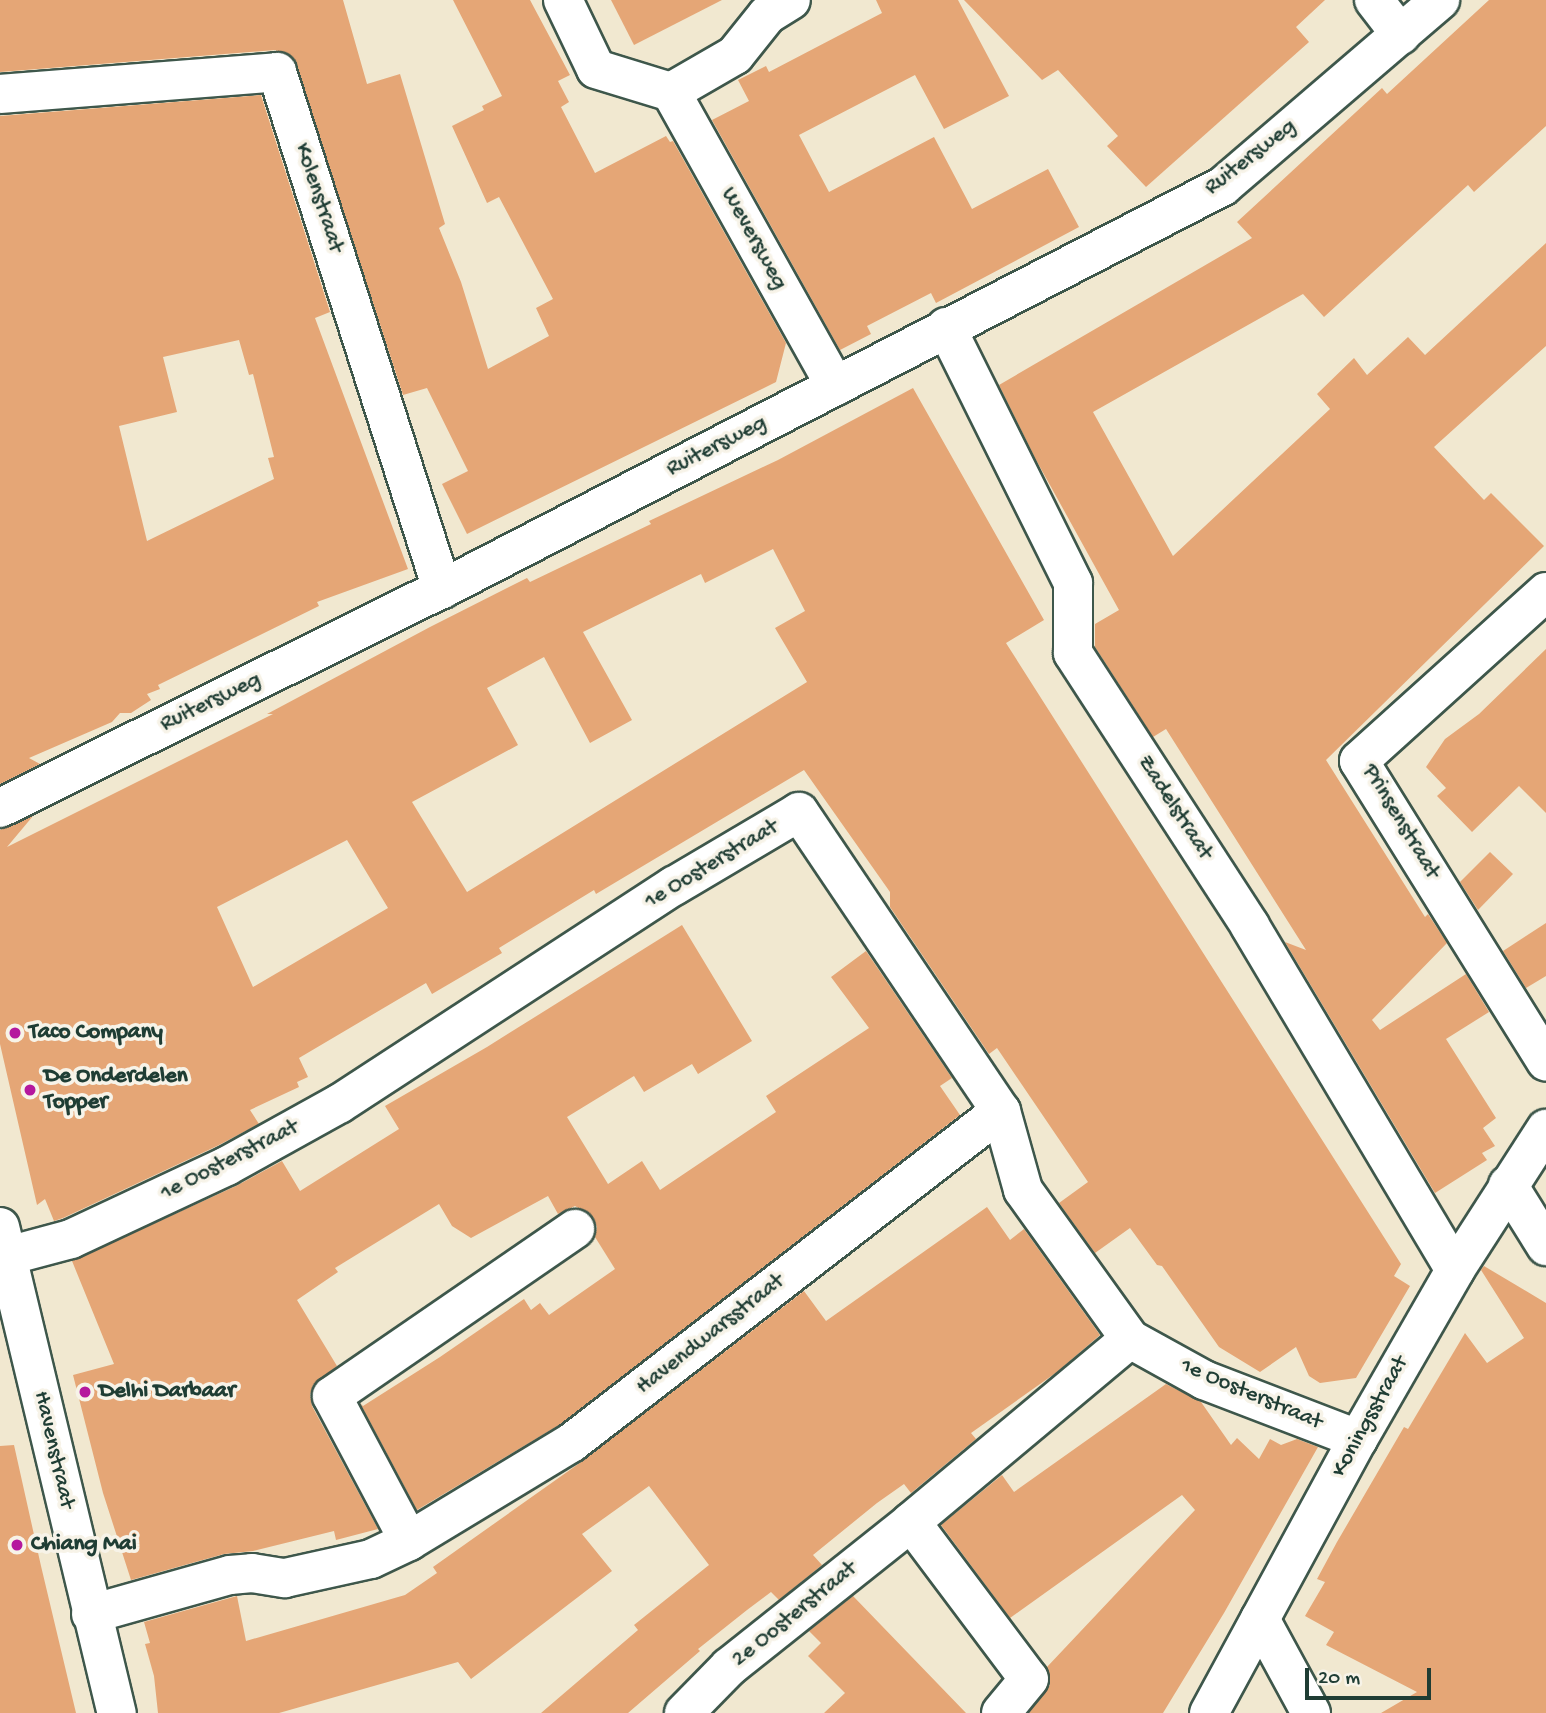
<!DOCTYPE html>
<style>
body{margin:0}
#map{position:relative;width:1546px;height:1713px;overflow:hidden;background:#f1e8d0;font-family:"Gochi Hand",sans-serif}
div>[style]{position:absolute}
.building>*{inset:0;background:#e5a676}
.roads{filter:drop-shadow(2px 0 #3e574b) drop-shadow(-2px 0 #3e574b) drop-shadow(0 2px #3e574b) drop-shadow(0 -2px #3e574b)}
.minor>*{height:38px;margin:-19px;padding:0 19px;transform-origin:19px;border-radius:19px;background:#fff}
.dots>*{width:19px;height:19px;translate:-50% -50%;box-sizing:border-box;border:4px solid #f7f3e8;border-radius:50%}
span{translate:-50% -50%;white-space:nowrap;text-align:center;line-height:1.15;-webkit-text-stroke:7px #f7f3e8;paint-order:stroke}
.street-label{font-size:23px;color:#1f3d34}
.poi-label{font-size:23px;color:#1f3d34;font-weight:700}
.left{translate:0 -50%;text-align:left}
.scale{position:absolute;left:1305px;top:1668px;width:126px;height:32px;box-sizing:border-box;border:4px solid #1f3d34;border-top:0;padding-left:9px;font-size:21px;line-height:24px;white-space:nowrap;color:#1f3d34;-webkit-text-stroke:5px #f7f3e8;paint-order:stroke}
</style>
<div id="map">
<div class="building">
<div style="clip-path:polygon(0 0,343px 0,367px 84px,400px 74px,445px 224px,439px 228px,461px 282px,488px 369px,549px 336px,536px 308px,553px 299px,499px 197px,487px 203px,452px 126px,484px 110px,482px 106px,502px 96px,453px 0,530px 0,570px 75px,558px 81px,569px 102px,561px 107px,595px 173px,666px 136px,670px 142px,673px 141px,786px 343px,776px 382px,467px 534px,442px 484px,468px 471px,427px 388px,403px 395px,293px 57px,275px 50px,0 72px)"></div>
<div style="clip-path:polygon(611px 0,722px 0,634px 45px)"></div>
<div style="clip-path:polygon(876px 0,958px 0,1009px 96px,944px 129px,915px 75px,799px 135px,829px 192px,934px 137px,972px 209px,1048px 169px,1079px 227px,936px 303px,931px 293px,867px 326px,871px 334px,840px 350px,712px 120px,749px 101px,738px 80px,766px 66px,769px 72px,882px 13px)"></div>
<div style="clip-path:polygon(964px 0,1325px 0,1296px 27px,1309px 42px,1146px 187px,1107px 146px,1118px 136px,1058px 70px,1042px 80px)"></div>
<div style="clip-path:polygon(1489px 0,1546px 0,1546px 126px,1474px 192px,1468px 185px,1324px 317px,1303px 294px,1093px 412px,1173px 556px,1330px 409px,1317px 394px,1354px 358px,1367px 375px,1408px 337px,1425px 355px,1546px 243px,1546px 346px,1434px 447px,1484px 500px,1491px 493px,1544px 546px,1326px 760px,1425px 917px,1428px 914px,1447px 943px,1372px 1020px,1380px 1030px,1466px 974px,1489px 1012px,1446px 1039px,1496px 1118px,1483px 1128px,1495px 1146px,1482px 1153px,1487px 1160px,1435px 1193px,1285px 942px,1306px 950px,1166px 729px,1153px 737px,1095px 647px,1095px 624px,1119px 610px,1035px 458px,999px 385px,1252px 238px,1237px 222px,1382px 88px,1387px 94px)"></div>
<div style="clip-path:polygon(evenodd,261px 95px,330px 312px,315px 318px,408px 569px,317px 602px,319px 606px,158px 685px,160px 689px,147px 694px,151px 700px,131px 713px,120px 713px,112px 722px,29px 758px,40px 764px,0 784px,0 116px,261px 95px,239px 340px,249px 375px,253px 374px,274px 457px,268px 458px,274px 479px,147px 541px,119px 426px,177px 412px,163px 357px,239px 340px)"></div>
<div style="clip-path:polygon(evenodd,913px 388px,1044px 620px,1006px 643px,1401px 1264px,1394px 1276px,1410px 1286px,1356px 1378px,1320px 1383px,1309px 1376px,1296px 1347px,1260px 1372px,1219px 1347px,1162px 1266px,1157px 1265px,1130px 1228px,1095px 1253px,1059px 1203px,1088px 1182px,997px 1048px,989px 1054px,890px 907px,890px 892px,804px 770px,596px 894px,594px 890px,499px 948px,502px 953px,432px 994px,426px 983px,299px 1058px,308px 1077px,297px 1082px,299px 1087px,250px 1110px,259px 1124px,217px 1146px,63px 1218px,54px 1221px,45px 1199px,37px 1205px,0 1044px,0 830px,33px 816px,7px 847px,273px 714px,267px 714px,430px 627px,527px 578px,530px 582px,651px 524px,649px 521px,778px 460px,913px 388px,773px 549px,805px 611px,775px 628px,807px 682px,467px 892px,412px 802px,518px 745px,487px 688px,544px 657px,590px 743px,632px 720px,583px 632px,701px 574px,705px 583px,773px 549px,913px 388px,347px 840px,388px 908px,253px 987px,217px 907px,347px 840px)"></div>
<div style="clip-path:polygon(1546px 649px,1546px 813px,1519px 786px,1472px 832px,1437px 796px,1446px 788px,1426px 767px,1445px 739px,1479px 714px)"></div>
<div style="clip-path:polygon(1490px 852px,1513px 874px,1478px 910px,1460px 882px)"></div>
<div style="clip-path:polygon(1546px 923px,1546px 976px,1526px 988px,1503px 951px)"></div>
<div style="clip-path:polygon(682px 925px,752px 1041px,698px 1074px,692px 1064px,644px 1092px,634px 1076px,567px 1117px,608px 1184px,642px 1161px,660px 1190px,776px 1112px,766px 1096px,869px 1028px,831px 977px,866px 951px,952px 1078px,940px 1086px,960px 1115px,559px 1425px,417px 1510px,360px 1403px,363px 1406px,440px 1357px,524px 1299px,531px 1310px,540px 1303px,549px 1315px,615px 1269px,595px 1237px,597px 1227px,593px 1217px,575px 1206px,558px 1214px,548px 1196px,471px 1238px,452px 1226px,439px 1204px,335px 1268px,338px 1272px,297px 1300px,337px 1366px,313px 1385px,310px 1395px,312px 1406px,378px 1529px,336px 1540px,334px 1531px,253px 1551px,224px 1554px,131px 1580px,103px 1493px,73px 1375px,114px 1364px,72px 1261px,236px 1186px,282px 1161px,300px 1191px,399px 1129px,385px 1106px,487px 1047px)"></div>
<div style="clip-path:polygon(987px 1207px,1010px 1240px,1024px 1229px,1100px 1335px,1057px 1372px,971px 1433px,976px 1439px,911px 1493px,904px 1484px,877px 1503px,813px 1555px,822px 1565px,779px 1600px,771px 1592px,747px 1610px,698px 1649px,700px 1651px,628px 1713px,541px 1713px,638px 1630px,634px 1625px,709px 1565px,649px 1486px,582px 1534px,612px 1571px,471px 1679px,458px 1662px,279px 1713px,158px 1713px,154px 1676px,145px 1644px,150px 1643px,144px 1622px,237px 1596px,246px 1641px,405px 1595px,437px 1573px,433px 1567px,584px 1460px,804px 1291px,826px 1321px)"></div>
<div style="clip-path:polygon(1484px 1266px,1546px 1303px,1546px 1713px,1381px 1713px,1417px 1692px,1326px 1645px,1334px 1632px,1305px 1616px,1325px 1582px,1317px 1579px,1337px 1542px,1404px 1427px,1408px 1429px,1465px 1333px,1487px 1363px,1524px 1338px,1481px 1270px)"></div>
<div style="clip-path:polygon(1166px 1384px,1201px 1402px,1231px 1445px,1237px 1438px,1259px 1459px,1270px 1439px,1281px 1445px,1297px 1439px,1318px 1447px,1224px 1613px,1163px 1713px,1029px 1713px,1050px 1685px,1047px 1667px,1195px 1510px,1182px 1495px,1010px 1618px,941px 1525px,1002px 1475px,1014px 1492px)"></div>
<div style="clip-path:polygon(14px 1445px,41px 1566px,76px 1713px,0 1713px,0 1446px)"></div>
<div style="clip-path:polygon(853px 1596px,966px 1713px,824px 1713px,845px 1693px,808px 1656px,821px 1643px,809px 1631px)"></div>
</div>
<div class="roads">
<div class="minor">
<div style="left:563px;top:0;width:76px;rotate:64.4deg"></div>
<div style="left:596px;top:69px;width:78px;rotate:17deg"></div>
<div style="left:671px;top:92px;width:337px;rotate:60.8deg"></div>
<div style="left:1374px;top:0;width:44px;rotate:52.4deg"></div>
<div style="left:671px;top:92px;width:74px;rotate:-30deg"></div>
<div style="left:735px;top:55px;width:51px;rotate:-51.3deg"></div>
<div style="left:767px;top:15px;width:28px;rotate:-32deg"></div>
<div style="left:0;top:94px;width:278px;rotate:-4.5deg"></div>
<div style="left:277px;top:72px;width:543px;rotate:72.3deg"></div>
<div style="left:946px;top:327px;width:286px;rotate:63.6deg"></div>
<div style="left:1073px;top:583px;width:70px;rotate:90deg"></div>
<div style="left:1073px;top:653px;width:325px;rotate:57deg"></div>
<div style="left:1250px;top:926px;width:400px;rotate:59.2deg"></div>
<div style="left:1546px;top:592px;width:252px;rotate:137.9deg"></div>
<div style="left:1359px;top:761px;width:354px;rotate:58.1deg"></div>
<div style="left:0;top:808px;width:493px;rotate:-26.4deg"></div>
<div style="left:442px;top:589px;width:879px;rotate:-27.29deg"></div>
<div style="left:1223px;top:186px;width:286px;rotate:-40.6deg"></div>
<div style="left:1508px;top:1185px;width:72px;rotate:58.1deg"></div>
<div style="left:0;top:1227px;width:500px;rotate:76.5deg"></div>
<div style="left:0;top:1258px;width:73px;rotate:-15deg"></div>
<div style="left:71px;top:1239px;width:172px;rotate:-25.1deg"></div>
<div style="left:227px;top:1166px;width:128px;rotate:-29deg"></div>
<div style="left:339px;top:1104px;width:400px;rotate:-33.1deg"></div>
<div style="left:674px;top:886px;width:145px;rotate:-30.6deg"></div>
<div style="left:799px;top:812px;width:361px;rotate:56deg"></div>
<div style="left:1001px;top:1111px;width:82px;rotate:74.4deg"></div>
<div style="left:1023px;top:1190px;width:183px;rotate:54.3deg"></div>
<div style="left:1130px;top:1339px;width:85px;rotate:29deg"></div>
<div style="left:1204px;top:1380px;width:165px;rotate:21deg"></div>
<div style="left:911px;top:1522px;width:196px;rotate:53.1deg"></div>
<div style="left:1029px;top:1679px;width:44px;rotate:129.5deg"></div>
<div style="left:409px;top:1541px;width:164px;rotate:-118deg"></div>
<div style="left:332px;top:1396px;width:295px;rotate:-34.5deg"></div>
<div style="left:91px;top:1614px;width:144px;rotate:-15.7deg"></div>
<div style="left:230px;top:1575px;width:22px;rotate:-5deg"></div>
<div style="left:252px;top:1573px;width:33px;rotate:9deg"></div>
<div style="left:285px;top:1578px;width:88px;rotate:-12.5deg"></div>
<div style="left:371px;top:1559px;width:42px;rotate:-25.3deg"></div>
<div style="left:409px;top:1541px;width:189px;rotate:-31.2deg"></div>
<div style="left:571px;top:1443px;width:543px;rotate:-37.67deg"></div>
<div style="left:1260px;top:1619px;width:107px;rotate:61.5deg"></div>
<div style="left:684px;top:1713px;width:64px;rotate:-45.6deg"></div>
<div style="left:729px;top:1667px;width:233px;rotate:-38.5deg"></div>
<div style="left:911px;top:1522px;width:285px;rotate:-39.9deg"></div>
<div style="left:1209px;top:1713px;width:312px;rotate:-61.5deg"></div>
<div style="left:1358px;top:1439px;width:195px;rotate:-60.1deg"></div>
<div style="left:1455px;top:1270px;width:168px;rotate:-57.2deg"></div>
</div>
</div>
<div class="dots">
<div style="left:15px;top:1033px;background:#b5179e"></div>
<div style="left:30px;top:1090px;background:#b5179e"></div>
<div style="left:85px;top:1392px;background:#b5179e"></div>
<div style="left:17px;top:1545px;background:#b5179e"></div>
</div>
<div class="street-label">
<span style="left:1251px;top:158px;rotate:-38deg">Ruitersweg</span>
<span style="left:318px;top:198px;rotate:72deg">Kolenstraat</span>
<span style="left:753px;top:239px;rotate:61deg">Weversweg</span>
<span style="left:717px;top:447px;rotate:-27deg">Ruitersweg</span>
<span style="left:211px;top:703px;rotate:-26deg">Ruitersweg</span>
<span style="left:1174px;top:808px;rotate:57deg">Zadelstraat</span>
<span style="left:1400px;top:822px;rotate:59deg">Prinsenstraat</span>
<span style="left:712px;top:865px;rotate:-31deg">1e Oosterstraat</span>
<span style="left:230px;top:1161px;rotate:-27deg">1e Oosterstraat</span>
<span style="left:711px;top:1335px;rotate:-38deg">Havendwarsstraat</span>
<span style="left:1251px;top:1395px;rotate:23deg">1e Oosterstraat</span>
<span style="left:1371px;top:1417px;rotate:-61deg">Koningsstraat</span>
<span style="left:53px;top:1450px;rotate:77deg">Havenstraat</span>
<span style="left:795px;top:1615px;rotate:-39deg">2e Oosterstraat</span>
</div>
<div class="poi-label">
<span class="left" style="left:29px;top:1033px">Taco Company</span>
<span class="left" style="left:44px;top:1090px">De Onderdelen<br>Topper</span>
<span class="left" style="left:99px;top:1392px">Delhi Darbaar</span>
<span class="left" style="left:31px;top:1545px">Chiang Mai</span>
</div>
<div class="scale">20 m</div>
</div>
